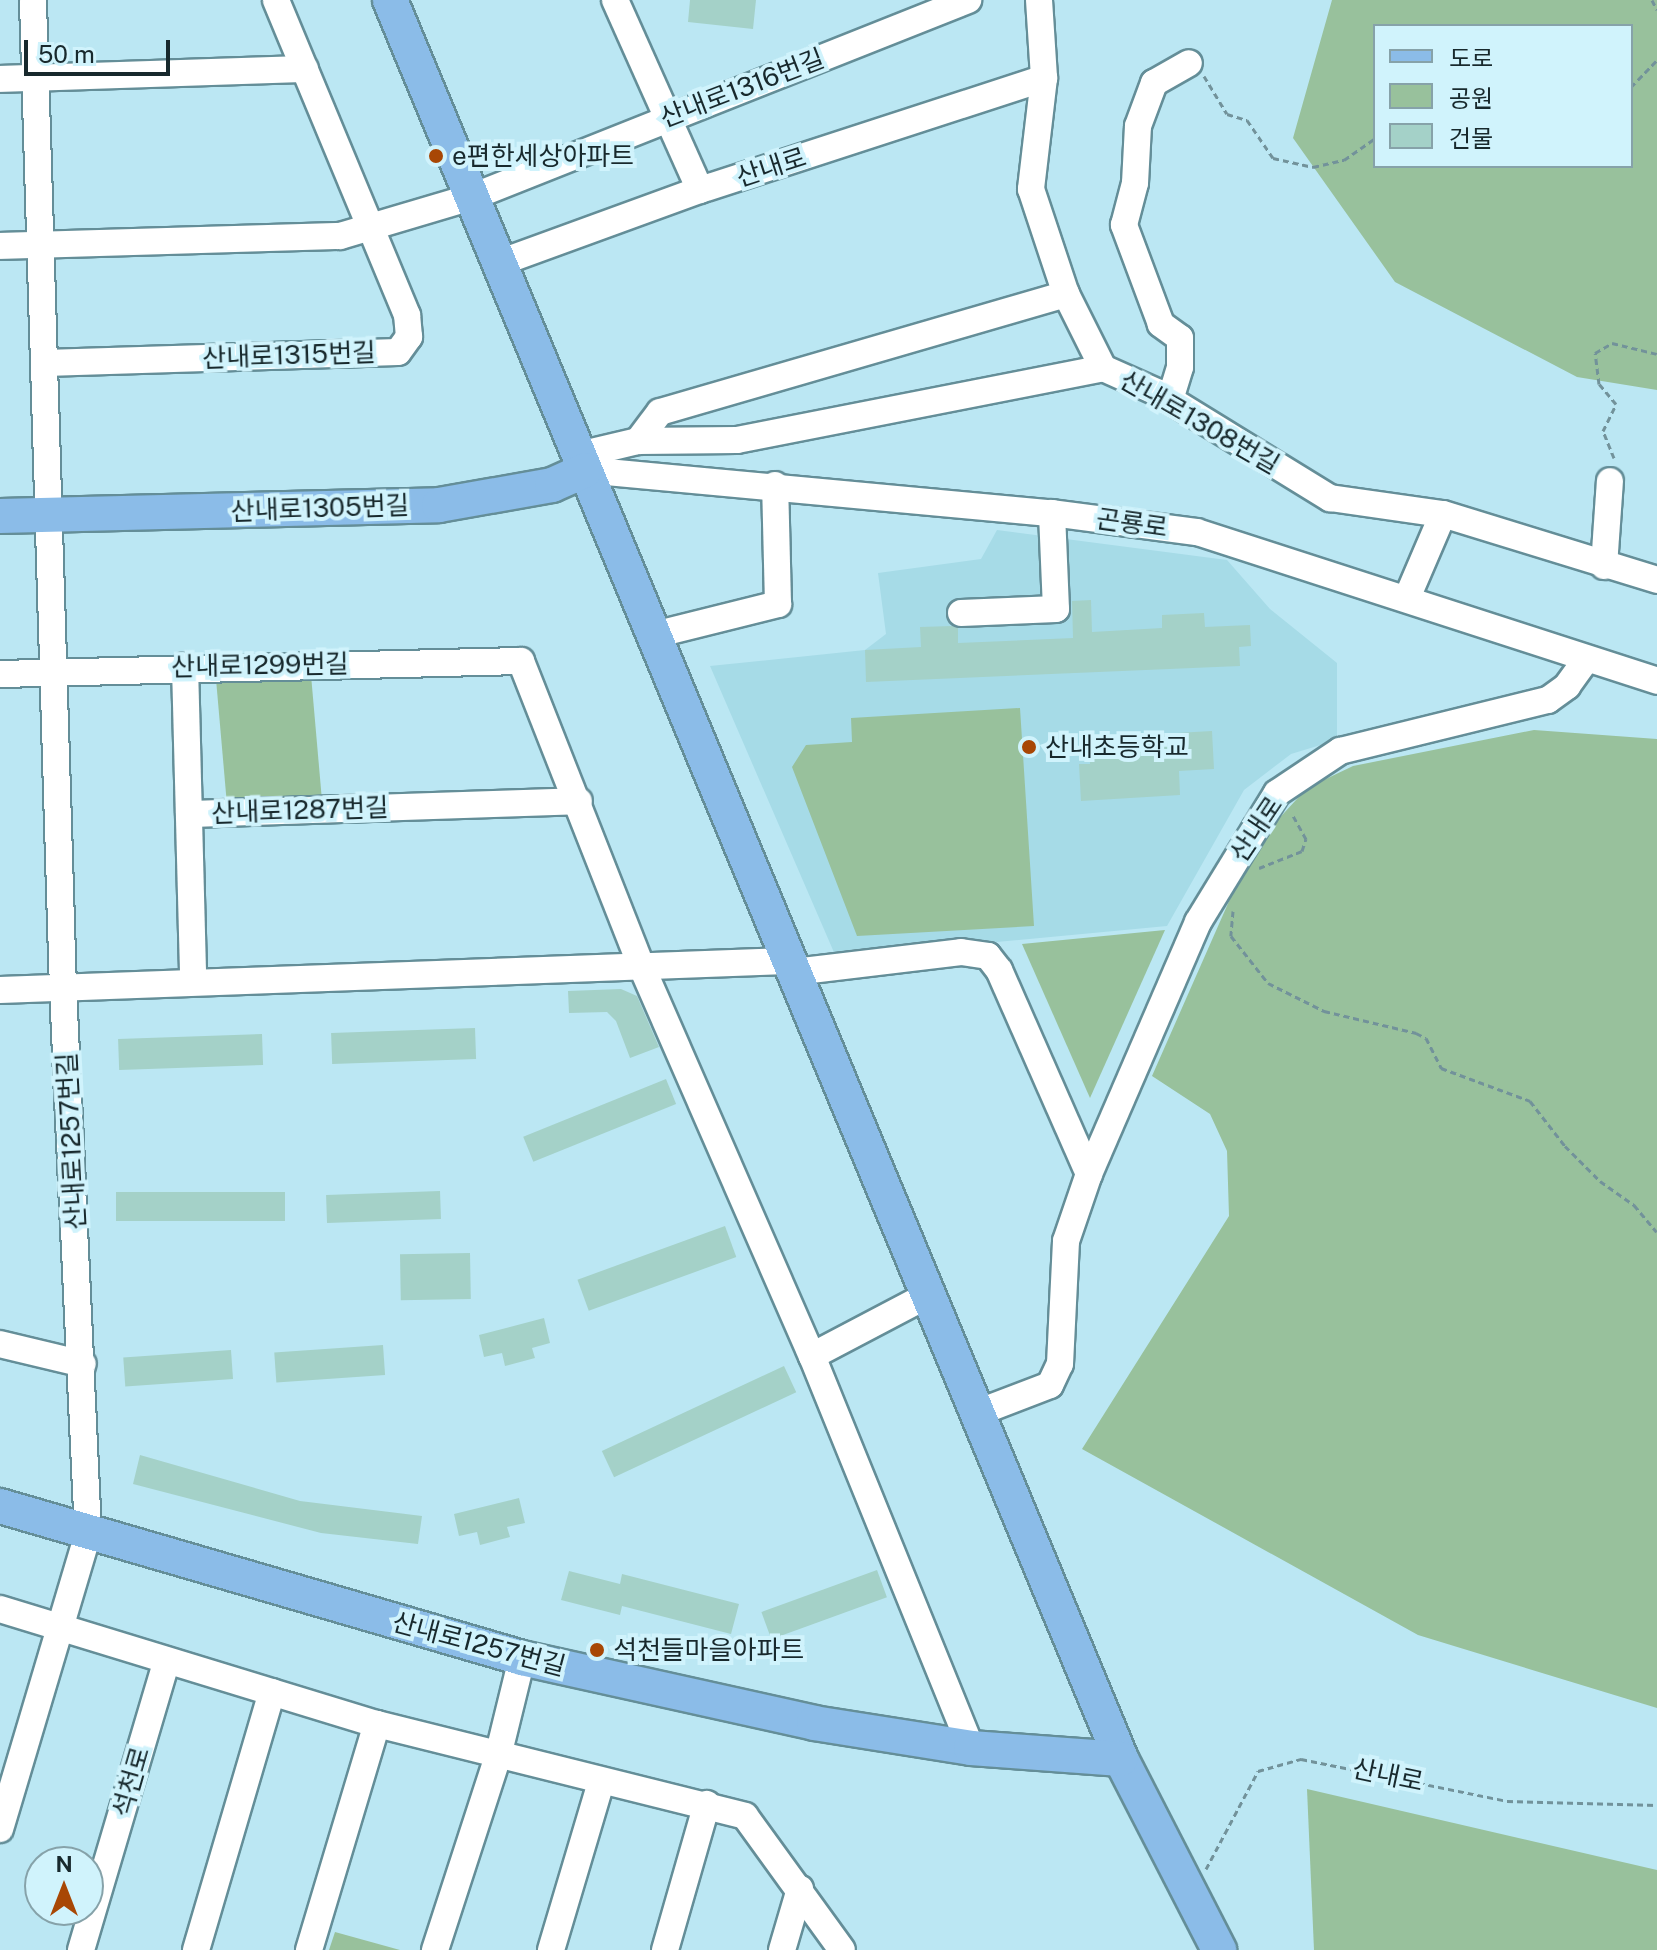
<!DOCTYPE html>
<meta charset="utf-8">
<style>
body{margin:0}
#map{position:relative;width:1657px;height:1950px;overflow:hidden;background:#bbe7f3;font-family:"Public Sans","Noto Sans KR",sans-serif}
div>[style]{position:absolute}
.built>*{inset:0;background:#a6dbe7}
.green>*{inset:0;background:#98c19c;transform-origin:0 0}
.building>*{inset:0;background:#a4d1c8;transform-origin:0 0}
.path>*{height:3px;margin-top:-1.5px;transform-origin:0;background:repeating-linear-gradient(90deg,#72929a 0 6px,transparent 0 10px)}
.roads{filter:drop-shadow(2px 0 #648e98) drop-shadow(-2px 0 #648e98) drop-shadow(0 2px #648e98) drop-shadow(0 -2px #648e98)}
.minor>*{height:26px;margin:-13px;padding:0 13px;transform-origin:13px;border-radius:13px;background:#fff}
.major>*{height:34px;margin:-17px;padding:0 17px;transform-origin:17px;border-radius:17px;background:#8bbce8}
.dots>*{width:22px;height:22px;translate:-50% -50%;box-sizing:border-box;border:4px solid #d0f3fc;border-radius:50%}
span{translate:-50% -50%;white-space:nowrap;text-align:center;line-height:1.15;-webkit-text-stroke:8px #d0f3fc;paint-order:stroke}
.street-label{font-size:26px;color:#18292d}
.poi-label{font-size:26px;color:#18292d}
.left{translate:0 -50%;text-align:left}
.legend{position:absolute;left:1373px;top:24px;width:260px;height:144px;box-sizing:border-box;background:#d0f3fc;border:2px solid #86a2a9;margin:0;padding:10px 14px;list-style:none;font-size:24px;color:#18292d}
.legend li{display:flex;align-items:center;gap:16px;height:40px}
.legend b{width:40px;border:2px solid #86a2a9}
.north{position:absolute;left:24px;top:1846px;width:80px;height:80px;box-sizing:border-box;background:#d0f3fc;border:2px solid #86a2a9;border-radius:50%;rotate:0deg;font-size:22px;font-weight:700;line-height:32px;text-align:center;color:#18292d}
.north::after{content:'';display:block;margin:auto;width:28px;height:36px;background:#a84705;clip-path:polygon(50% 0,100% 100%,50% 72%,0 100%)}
.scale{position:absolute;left:24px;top:40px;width:146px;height:36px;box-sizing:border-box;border:4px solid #18292d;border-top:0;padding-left:10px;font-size:24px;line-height:28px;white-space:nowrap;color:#18292d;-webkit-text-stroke:6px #d0f3fc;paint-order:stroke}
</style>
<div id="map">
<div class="built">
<div style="clip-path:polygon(997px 530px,1227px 560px,1270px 609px,1337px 663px,1337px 740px,1291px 754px,1244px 790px,1167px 926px,836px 957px,710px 666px,865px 650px,886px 634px,878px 573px,981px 559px)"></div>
</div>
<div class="green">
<div style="clip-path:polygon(evenodd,1332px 0,1657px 0,1657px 390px,1577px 377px,1395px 282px,1293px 138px,1332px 0,1631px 26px,1631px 166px,1375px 166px,1375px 26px,1631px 26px)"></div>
<div style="left:311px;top:675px;width:122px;height:95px;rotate:85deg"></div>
<div style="clip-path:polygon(1020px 708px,1034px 926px,857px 936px,792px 767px,806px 745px,852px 742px,851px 718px)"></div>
<div style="clip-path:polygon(1534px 730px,1657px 739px,1657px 1708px,1418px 1635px,1082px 1449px,1229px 1216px,1227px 1151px,1210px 1114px,1152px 1076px,1241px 874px,1273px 825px,1307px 788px,1353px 766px)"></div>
<div style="clip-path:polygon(1165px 930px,1090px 1098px,1022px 944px)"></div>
<div style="clip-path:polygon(1307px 1789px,1657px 1870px,1657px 1950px,1314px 1950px)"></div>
<div style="clip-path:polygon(335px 1932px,400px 1950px,329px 1950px)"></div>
</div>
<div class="building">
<div style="clip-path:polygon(690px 0,756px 0,753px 29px,688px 22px)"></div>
<div style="clip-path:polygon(1091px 600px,1092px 632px,1162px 628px,1162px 615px,1204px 613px,1205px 627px,1250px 625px,1251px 646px,1239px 647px,1240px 666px,866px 682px,865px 650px,921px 647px,920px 627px,952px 626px,958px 628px,958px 643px,1073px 638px,1072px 601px)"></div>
<div style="clip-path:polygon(1212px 731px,1214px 769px,1179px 771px,1180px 795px,1081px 801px,1079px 764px,1090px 764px,1090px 751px,1142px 748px,1141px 735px)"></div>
<div style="clip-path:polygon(621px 989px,637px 996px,659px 1047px,630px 1058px,616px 1021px,607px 1012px,569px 1013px,568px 991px)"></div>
<div style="left:475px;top:1028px;width:31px;height:144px;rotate:88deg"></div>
<div style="left:262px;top:1034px;width:31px;height:144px;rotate:88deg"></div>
<div style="left:666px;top:1079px;width:27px;height:154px;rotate:68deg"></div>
<div style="left:440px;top:1191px;width:28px;height:114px;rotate:88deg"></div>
<div style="left:116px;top:1192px;width:169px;height:29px"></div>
<div style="left:725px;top:1226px;width:33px;height:157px;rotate:70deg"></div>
<div style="left:470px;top:1253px;width:46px;height:70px;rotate:89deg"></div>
<div style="clip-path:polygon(544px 1318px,550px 1343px,532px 1348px,535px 1358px,505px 1366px,502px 1353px,484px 1357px,479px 1335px)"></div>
<div style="left:383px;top:1345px;width:30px;height:109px;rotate:86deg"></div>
<div style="left:231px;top:1350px;width:29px;height:108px;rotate:86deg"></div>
<div style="left:784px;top:1366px;width:29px;height:201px;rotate:65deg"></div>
<div style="clip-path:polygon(140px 1455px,300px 1501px,422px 1516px,418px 1544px,321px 1533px,133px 1484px)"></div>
<div style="clip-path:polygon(519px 1498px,525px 1523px,507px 1527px,510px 1537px,480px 1545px,477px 1532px,459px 1536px,454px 1514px)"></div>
<div style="left:877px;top:1570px;width:29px;height:123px;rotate:70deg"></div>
<div style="clip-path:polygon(569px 1571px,620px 1584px,622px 1574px,739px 1604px,731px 1634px,622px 1606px,620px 1615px,561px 1600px)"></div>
</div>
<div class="path">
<div style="left:1652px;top:0;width:11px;rotate:63deg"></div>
<div style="left:1204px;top:76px;width:44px;rotate:58.8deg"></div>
<div style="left:1227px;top:114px;width:21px;rotate:17deg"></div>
<div style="left:1247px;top:120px;width:46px;rotate:55.6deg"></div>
<div style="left:1273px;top:158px;width:41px;rotate:12.7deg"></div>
<div style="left:1313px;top:167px;width:32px;rotate:-13deg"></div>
<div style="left:1344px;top:160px;width:38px;rotate:-35deg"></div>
<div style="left:1631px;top:87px;width:37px;rotate:-46deg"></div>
<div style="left:1614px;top:458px;width:29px;rotate:-112deg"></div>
<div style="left:1603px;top:431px;width:30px;rotate:-64deg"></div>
<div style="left:1616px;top:404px;width:26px;rotate:-130deg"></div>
<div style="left:1599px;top:384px;width:31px;rotate:-97deg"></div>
<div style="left:1595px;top:353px;width:20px;rotate:-30deg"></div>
<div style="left:1612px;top:343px;width:46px;rotate:13.7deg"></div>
<div style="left:1259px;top:868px;width:46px;rotate:-21.6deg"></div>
<div style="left:1302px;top:851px;width:13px;rotate:-72deg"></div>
<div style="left:1306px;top:839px;width:29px;rotate:-119deg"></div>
<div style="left:1233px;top:911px;width:25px;rotate:95deg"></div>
<div style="left:1231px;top:936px;width:60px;rotate:51.8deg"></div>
<div style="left:1268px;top:983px;width:63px;rotate:26.6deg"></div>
<div style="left:1324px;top:1011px;width:95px;rotate:13.4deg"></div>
<div style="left:1416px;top:1033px;width:11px;rotate:27deg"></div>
<div style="left:1426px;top:1038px;width:34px;rotate:63deg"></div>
<div style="left:1441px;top:1068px;width:95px;rotate:20.3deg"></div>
<div style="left:1530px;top:1101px;width:57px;rotate:52.1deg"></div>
<div style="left:1565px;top:1146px;width:49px;rotate:45deg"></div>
<div style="left:1600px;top:1181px;width:42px;rotate:35.2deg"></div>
<div style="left:1634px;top:1205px;width:35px;rotate:50deg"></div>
<div style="left:1206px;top:1869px;width:111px;rotate:-62deg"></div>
<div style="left:1258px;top:1771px;width:45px;rotate:-15.6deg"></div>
<div style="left:1301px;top:1759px;width:210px;rotate:11.5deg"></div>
<div style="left:1507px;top:1801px;width:150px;rotate:1.5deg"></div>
</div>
<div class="roads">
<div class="minor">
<div style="left:615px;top:0;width:208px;rotate:65.9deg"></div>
<div style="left:1039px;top:0;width:78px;rotate:86.3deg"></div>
<div style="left:1044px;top:78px;width:112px;rotate:96.7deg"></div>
<div style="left:1031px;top:189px;width:111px;rotate:71.6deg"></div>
<div style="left:1066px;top:294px;width:83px;rotate:63.4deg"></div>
<div style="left:0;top:79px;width:305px;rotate:-1.9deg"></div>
<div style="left:0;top:246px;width:340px;rotate:-1.7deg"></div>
<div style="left:340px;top:236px;width:138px;rotate:-16.5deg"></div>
<div style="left:472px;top:197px;width:534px;rotate:-21.66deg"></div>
<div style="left:499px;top:263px;width:214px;rotate:-20deg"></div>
<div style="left:700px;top:190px;width:362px;rotate:-18deg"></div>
<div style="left:45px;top:363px;width:353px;rotate:-1.8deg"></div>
<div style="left:398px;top:352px;width:19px;rotate:-54deg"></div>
<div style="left:409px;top:337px;width:22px;rotate:-95deg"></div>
<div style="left:407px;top:315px;width:341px;rotate:-112.6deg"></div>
<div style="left:1170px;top:400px;width:34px;rotate:-73deg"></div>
<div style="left:1180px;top:367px;width:29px;rotate:-90deg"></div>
<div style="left:1180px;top:338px;width:24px;rotate:-144deg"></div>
<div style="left:1161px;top:324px;width:106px;rotate:-110.5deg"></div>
<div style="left:1124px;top:225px;width:43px;rotate:-75.3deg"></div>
<div style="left:1135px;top:183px;width:57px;rotate:-87deg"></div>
<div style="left:1138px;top:126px;width:46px;rotate:-69.6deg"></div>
<div style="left:1154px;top:83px;width:40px;rotate:-29.7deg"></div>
<div style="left:638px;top:441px;width:36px;rotate:-53deg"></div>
<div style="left:660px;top:412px;width:423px;rotate:-16.2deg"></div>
<div style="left:579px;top:455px;width:61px;rotate:-13.3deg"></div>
<div style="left:638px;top:441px;width:99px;rotate:-0.6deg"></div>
<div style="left:737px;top:440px;width:373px;rotate:-11.1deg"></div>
<div style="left:1103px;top:368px;width:61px;rotate:24.1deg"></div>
<div style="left:1159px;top:393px;width:201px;rotate:31.6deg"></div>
<div style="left:1330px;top:498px;width:114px;rotate:8.1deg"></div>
<div style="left:1443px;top:514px;width:224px;rotate:17.1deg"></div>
<div style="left:585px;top:470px;width:469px;rotate:5.3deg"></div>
<div style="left:1052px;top:513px;width:146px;rotate:7.5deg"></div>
<div style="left:1197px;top:532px;width:484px;rotate:17.9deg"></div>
<div style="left:1604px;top:566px;width:85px;rotate:-86deg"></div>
<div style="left:1407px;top:598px;width:91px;rotate:-66.8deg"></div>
<div style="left:961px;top:613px;width:95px;rotate:-2.4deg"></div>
<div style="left:1056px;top:609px;width:96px;rotate:-92.4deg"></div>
<div style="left:654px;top:635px;width:128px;rotate:-14deg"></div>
<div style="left:778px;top:604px;width:119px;rotate:-91.4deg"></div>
<div style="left:185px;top:666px;width:316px;rotate:88.5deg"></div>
<div style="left:0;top:674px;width:521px;rotate:-1.43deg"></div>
<div style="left:521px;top:661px;width:327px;rotate:68.5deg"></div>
<div style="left:641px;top:965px;width:427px;rotate:66.4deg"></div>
<div style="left:812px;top:1356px;width:423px;rotate:67.9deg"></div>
<div style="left:189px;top:814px;width:390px;rotate:-1.9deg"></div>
<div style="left:0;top:990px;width:787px;rotate:-2.11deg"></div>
<div style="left:786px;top:961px;width:14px;rotate:54deg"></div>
<div style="left:794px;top:972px;width:168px;rotate:-6.8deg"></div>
<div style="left:961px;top:952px;width:27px;rotate:8deg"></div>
<div style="left:988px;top:956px;width:18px;rotate:52deg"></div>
<div style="left:999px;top:970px;width:223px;rotate:66.2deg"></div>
<div style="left:0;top:1344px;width:85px;rotate:13.5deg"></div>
<div style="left:812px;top:1356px;width:131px;rotate:-27.7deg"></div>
<div style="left:977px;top:1413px;width:78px;rotate:-21deg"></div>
<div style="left:1050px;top:1385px;width:23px;rotate:-65deg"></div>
<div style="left:1060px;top:1364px;width:123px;rotate:-87.2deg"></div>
<div style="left:1066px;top:1241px;width:71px;rotate:-71.1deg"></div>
<div style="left:1089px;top:1174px;width:275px;rotate:-66.6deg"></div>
<div style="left:1198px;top:922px;width:151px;rotate:-58.5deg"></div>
<div style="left:1277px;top:793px;width:76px;rotate:-33.7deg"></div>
<div style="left:1340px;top:751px;width:214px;rotate:-13.8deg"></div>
<div style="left:1548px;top:700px;width:24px;rotate:-36deg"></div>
<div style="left:1567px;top:686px;width:31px;rotate:-54deg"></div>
<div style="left:0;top:1609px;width:394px;rotate:17deg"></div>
<div style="left:377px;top:1724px;width:379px;rotate:14deg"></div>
<div style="left:745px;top:1816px;width:165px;rotate:54.1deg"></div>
<div style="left:0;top:1829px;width:309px;rotate:-73.4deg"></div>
<div style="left:88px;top:1533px;width:545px;rotate:-92.63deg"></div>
<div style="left:63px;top:989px;width:989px;rotate:-91.74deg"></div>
<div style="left:81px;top:1950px;width:302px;rotate:-73.5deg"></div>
<div style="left:196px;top:1950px;width:269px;rotate:-73.6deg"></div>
<div style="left:309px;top:1950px;width:236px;rotate:-73.3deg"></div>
<div style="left:435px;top:1950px;width:204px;rotate:-72deg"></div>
<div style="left:498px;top:1756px;width:101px;rotate:-76.2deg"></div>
<div style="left:551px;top:1950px;width:175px;rotate:-73.4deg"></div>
<div style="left:665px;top:1950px;width:152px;rotate:-74deg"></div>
<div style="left:782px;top:1950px;width:64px;rotate:-73.6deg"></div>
</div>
<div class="major">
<div style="left:390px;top:0;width:1905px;rotate:67.43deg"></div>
<div style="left:1121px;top:1759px;width:215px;rotate:62.8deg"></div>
<div style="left:0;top:516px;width:439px;rotate:-1.4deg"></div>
<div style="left:439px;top:505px;width:115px;rotate:-10deg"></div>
<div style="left:552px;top:485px;width:36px;rotate:-24deg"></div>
<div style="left:0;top:1506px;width:544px;rotate:16.23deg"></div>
<div style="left:522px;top:1658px;width:299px;rotate:12.5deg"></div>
<div style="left:814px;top:1723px;width:159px;rotate:9deg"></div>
<div style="left:971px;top:1748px;width:150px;rotate:4.2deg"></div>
</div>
</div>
<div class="dots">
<div style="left:436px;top:156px;background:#a84705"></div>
<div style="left:1029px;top:747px;background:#a84705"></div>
<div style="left:597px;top:1650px;background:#a84705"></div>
</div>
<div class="street-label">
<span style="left:742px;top:88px;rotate:-21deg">산내로1316번길</span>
<span style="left:771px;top:167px;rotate:-18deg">산내로</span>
<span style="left:289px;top:355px;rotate:-2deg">산내로1315번길</span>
<span style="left:1200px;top:422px;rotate:30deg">산내로1308번길</span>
<span style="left:320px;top:508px;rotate:-2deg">산내로1305번길</span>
<span style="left:1132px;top:523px;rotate:8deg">곤룡로</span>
<span style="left:260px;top:665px;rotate:-1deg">산내로1299번길</span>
<span style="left:300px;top:810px;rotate:-2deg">산내로1287번길</span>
<span style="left:1256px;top:829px;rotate:-56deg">산내로</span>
<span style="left:71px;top:1141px;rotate:-93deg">산내로1257번길</span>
<span style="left:479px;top:1644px;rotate:15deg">산내로1257번길</span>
<span style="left:1388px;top:1775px;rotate:12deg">산내로</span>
<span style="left:131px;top:1782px;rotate:-74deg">석천로</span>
</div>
<div class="poi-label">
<span class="left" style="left:452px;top:156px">e편한세상아파트</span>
<span class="left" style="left:1045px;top:747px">산내초등학교</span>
<span class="left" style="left:613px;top:1650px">석천들마을아파트</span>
</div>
<ul class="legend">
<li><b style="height:10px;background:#8bbce8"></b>도로</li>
<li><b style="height:22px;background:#98c19c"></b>공원</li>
<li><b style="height:22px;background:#a4d1c8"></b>건물</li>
</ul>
<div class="north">N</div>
<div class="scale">50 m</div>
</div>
